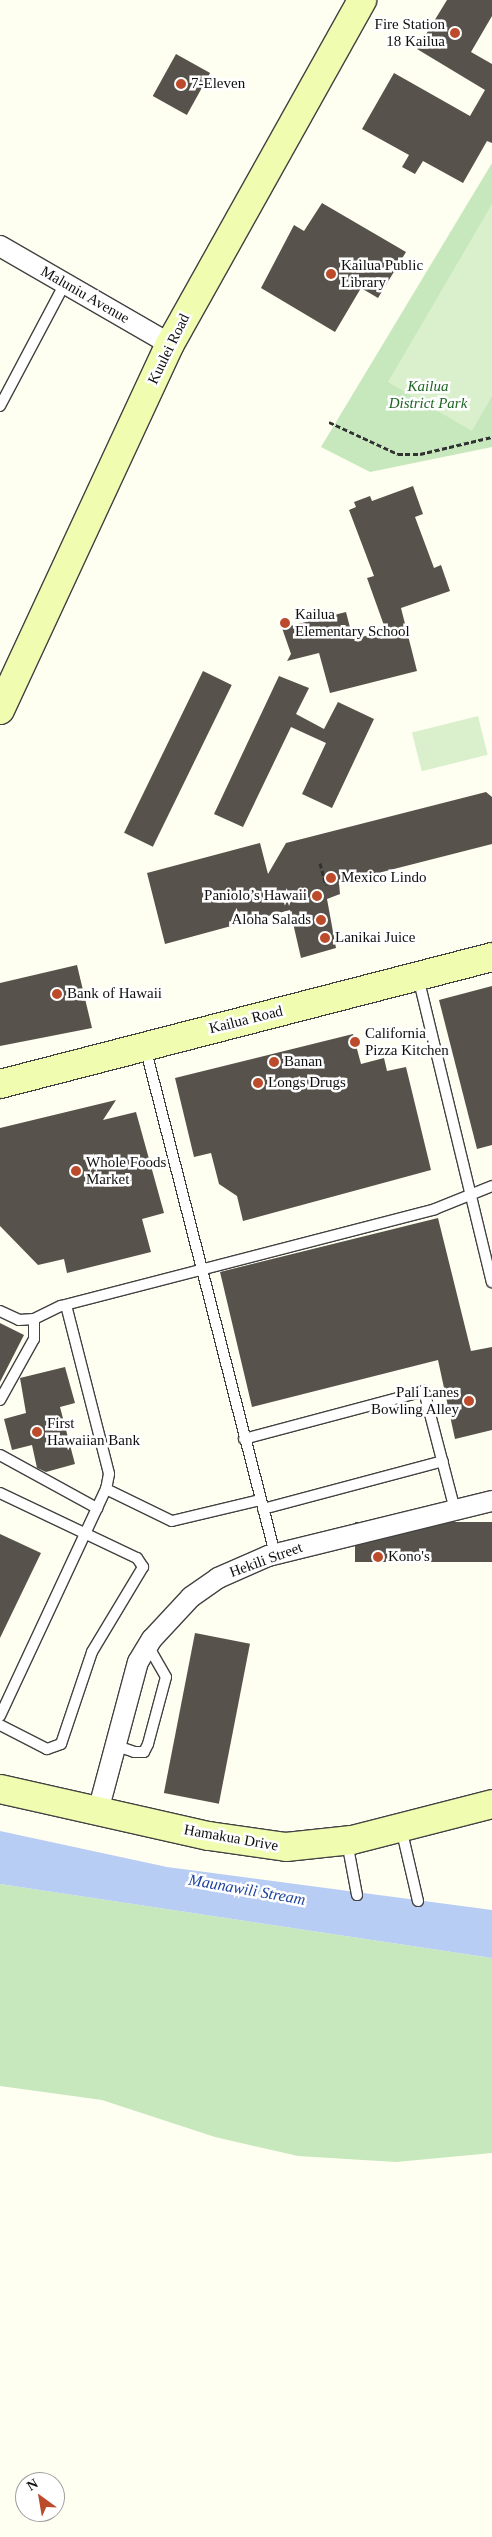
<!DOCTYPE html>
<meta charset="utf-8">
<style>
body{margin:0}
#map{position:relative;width:492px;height:2537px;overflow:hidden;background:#fefef1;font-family:"Times New Roman",serif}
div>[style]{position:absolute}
.green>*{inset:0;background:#c7e8bc}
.pitch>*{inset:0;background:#daf0cd;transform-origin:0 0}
.water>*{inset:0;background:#b8cdf4}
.building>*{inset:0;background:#57534c;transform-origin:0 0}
.path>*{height:3px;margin-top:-1.5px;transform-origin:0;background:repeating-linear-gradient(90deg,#313131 0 5px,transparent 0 7.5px)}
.roads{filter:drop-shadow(1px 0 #424242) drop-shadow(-1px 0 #424242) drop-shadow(0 1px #424242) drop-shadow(0 -1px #424242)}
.lane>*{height:10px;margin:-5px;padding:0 5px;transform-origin:5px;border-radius:5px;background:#fff}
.street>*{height:20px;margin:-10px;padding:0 10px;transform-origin:10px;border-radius:10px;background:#fff}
.secondary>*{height:28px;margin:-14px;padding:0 14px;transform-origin:14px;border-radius:14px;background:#f0fcaf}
.dots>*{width:14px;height:14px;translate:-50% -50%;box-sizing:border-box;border:2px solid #fff;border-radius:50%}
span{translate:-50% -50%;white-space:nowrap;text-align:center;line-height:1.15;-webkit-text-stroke:5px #fff;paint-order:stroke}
.poi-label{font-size:15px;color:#0f0f0f}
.right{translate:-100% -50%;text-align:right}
.left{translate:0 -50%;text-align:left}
.street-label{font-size:15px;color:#0f0f0f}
.park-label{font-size:15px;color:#216525;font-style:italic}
.water-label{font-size:16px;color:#1c429d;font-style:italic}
.north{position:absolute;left:15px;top:2472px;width:50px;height:50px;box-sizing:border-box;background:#fff;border:1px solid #9f9f9f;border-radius:50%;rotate:328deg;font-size:14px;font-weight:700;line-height:20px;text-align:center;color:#0f0f0f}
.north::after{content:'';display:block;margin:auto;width:18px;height:22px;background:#bb4b2b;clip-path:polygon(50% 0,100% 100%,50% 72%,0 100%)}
</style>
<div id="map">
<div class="green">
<div style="clip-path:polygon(492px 163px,492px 447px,370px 472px,321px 447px)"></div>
<div style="clip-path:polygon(0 1884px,492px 1958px,492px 2153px,396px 2162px,298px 2156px,215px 2137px,102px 2100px,0 2086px)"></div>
</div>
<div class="pitch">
<div style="clip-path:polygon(492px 204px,492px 396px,472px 431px,388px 382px)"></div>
<div style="left:478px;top:716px;width:40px;height:68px;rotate:76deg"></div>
</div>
<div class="water">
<div style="clip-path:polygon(0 1831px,167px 1867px,492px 1910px,492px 1958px,0 1884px)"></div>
</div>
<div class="building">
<div style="clip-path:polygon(447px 0,492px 0,492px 16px,471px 52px,492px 64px,492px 143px,487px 141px,463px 183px,423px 161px,415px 174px,402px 167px,409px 155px,362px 129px,394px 73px,470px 116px,485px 90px,417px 49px)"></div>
<div style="left:176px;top:54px;width:39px;height:48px;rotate:29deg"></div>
<div style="clip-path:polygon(322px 203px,406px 252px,378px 298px,361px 288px,335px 332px,261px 288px,294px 225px,304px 231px)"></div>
<div style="clip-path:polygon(413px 486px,423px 514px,415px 517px,434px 568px,441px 565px,450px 591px,401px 608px,417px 671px,330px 693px,319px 653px,287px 661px,291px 654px,282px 628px,346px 612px,353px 639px,386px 631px,367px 578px,374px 576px,349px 510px,356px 507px,354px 502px,370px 496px,372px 501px)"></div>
<div style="left:203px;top:671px;width:32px;height:180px;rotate:26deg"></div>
<div style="clip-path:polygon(279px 676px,309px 688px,296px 714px,324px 729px,338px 702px,374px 719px,332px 808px,302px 794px,326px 743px,291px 727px,243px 827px,214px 814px)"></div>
<div style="clip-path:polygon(486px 792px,492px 797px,492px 844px,339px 883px,340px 894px,327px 899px,336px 948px,301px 958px,290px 910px,165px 944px,147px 873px,260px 843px,268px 874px,286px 843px)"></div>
<div style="clip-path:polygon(77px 965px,92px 1028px,0 1046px,0 983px)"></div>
<div style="clip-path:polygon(492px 986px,492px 1145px,477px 1149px,439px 1000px)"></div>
<div style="clip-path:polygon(353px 1034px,361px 1064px,384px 1058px,387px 1071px,406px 1067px,431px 1170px,243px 1221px,237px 1196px,219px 1184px,211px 1153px,194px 1157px,175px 1078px)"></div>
<div style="clip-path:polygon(116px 1100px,103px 1120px,136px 1112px,164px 1213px,142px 1219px,151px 1252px,67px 1273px,64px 1259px,38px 1265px,0 1226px,0 1128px)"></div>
<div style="clip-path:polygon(438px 1218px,471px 1351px,492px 1347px,492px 1430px,455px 1439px,438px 1360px,252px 1407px,220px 1272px)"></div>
<div style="clip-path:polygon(0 1323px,24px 1335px,0 1382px)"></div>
<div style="clip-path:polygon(65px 1367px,75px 1403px,60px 1407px,75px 1464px,46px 1472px,37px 1468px,32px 1445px,12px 1450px,4px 1419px,26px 1413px,20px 1378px)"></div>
<div style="left:492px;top:1522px;width:40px;height:137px;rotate:90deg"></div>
<div style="clip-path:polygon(0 1534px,41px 1553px,0 1638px)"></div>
<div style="left:195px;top:1633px;width:56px;height:163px;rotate:11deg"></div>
</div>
<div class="path">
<div style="left:329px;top:422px;width:76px;rotate:24.9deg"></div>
<div style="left:398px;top:454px;width:22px"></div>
<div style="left:420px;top:454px;width:74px;rotate:-13.3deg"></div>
<div style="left:320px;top:863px;width:23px;rotate:75deg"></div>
</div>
<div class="roads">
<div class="lane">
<div style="left:0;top:406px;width:139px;rotate:-62.1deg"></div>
<div style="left:418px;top:977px;width:314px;rotate:76.4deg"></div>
<div style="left:145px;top:1047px;width:523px;rotate:75.62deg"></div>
<div style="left:66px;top:1305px;width:174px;rotate:75.7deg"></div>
<div style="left:109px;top:1474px;width:15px;rotate:101deg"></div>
<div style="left:0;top:1311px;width:21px;rotate:25deg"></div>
<div style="left:19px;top:1320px;width:15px;rotate:-4deg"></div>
<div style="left:34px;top:1319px;width:30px;rotate:-26deg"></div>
<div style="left:61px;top:1306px;width:386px;rotate:-14.5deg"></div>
<div style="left:435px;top:1209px;width:61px;rotate:-22deg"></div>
<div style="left:0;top:1400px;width:70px;rotate:-60.9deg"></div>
<div style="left:34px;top:1339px;width:20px;rotate:-90deg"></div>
<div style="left:244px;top:1439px;width:186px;rotate:-14.9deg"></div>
<div style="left:424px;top:1391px;width:123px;rotate:75.4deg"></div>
<div style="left:0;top:1455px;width:111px;rotate:28.7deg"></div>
<div style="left:0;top:1493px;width:152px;rotate:25.4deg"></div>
<div style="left:137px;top:1558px;width:11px;rotate:56deg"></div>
<div style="left:143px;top:1567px;width:99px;rotate:121deg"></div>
<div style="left:92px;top:1652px;width:97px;rotate:108.6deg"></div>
<div style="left:61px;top:1744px;width:15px;rotate:160deg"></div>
<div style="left:47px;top:1749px;width:53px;rotate:-152.9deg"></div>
<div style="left:263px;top:1509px;width:186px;rotate:-14.9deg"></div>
<div style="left:0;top:1716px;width:251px;rotate:-65deg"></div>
<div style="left:106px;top:1489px;width:73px;rotate:25.9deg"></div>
<div style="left:172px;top:1521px;width:90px;rotate:-13.4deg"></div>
<div style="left:114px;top:1745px;width:21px;rotate:19deg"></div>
<div style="left:134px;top:1752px;width:10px"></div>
<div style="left:144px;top:1752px;width:9px;rotate:-63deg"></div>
<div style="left:148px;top:1744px;width:69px;rotate:-75deg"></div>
<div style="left:166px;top:1677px;width:36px;rotate:-120deg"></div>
<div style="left:401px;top:1828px;width:75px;rotate:76.9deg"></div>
<div style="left:347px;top:1842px;width:54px;rotate:79.3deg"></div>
</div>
<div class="street">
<div style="left:0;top:246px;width:196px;rotate:30deg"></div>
<div style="left:98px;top:1811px;width:154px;rotate:-75deg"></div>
<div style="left:138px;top:1662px;width:27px;rotate:-59deg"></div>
<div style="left:152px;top:1639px;width:57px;rotate:-47.1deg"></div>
<div style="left:191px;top:1597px;width:33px;rotate:-35deg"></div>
<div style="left:218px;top:1578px;width:55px;rotate:-23.7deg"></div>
<div style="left:268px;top:1556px;width:231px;rotate:-13.8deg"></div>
</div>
<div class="secondary">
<div style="left:0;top:710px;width:404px;rotate:-65.1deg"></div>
<div style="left:170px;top:344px;width:394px;rotate:-60.8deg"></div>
<div style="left:0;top:1084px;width:508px;rotate:-14.47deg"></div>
<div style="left:0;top:1789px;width:214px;rotate:12.7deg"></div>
<div style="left:209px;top:1836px;width:78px;rotate:8.1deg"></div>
<div style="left:286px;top:1847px;width:66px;rotate:-6.1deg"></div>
<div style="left:352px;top:1840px;width:145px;rotate:-14.4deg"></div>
</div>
</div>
<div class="dots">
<div style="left:455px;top:33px;background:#bb4b2b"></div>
<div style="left:181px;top:84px;background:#bb4b2b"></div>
<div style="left:331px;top:274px;background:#bb4b2b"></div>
<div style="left:285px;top:623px;background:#bb4b2b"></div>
<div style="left:331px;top:878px;background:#bb4b2b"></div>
<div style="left:317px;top:896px;background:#bb4b2b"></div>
<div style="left:321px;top:920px;background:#bb4b2b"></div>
<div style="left:325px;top:938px;background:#bb4b2b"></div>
<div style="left:57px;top:994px;background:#bb4b2b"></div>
<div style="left:355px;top:1042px;background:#bb4b2b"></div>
<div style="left:274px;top:1062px;background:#bb4b2b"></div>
<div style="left:258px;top:1083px;background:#bb4b2b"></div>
<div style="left:76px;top:1171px;background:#bb4b2b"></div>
<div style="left:469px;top:1401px;background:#bb4b2b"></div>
<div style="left:37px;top:1432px;background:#bb4b2b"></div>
<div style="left:378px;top:1557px;background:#bb4b2b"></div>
</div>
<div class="poi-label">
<span class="right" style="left:445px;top:33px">Fire Station<br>18 Kailua</span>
<span class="left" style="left:191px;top:84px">7-Eleven</span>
<span class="left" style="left:341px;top:274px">Kailua Public<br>Library</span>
<span class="left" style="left:295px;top:623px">Kailua<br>Elementary School</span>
<span class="left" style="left:341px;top:878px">Mexico Lindo</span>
<span class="right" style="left:307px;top:896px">Paniolo’s Hawaii</span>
<span class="right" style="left:311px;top:920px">Aloha Salads</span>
<span class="left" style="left:335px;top:938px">Lanikai Juice</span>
<span class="left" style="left:67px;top:994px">Bank of Hawaii</span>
<span class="left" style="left:365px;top:1042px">California<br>Pizza Kitchen</span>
<span class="left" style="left:284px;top:1062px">Banan</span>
<span class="left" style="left:268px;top:1083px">Longs Drugs</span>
<span class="left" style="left:86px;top:1171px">Whole Foods<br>Market</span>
<span class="right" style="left:459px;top:1401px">Pali Lanes<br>Bowling Alley</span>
<span class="left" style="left:47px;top:1432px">First<br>Hawaiian Bank</span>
<span class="left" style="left:388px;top:1557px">Kono's</span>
</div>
<div class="street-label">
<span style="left:85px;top:295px;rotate:30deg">Maluniu Avenue</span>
<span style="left:169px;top:349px;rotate:-64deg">Kuulei Road</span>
<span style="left:246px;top:1020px;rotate:-14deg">Kailua Road</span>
<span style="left:266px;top:1560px;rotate:-20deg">Hekili Street</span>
<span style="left:231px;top:1838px;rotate:10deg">Hamakua Drive</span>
</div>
<div class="park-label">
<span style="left:428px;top:395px">Kailua<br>District Park</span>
</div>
<div class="water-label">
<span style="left:247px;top:1890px;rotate:10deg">Maunawili Stream</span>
</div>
<div class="north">N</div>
</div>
